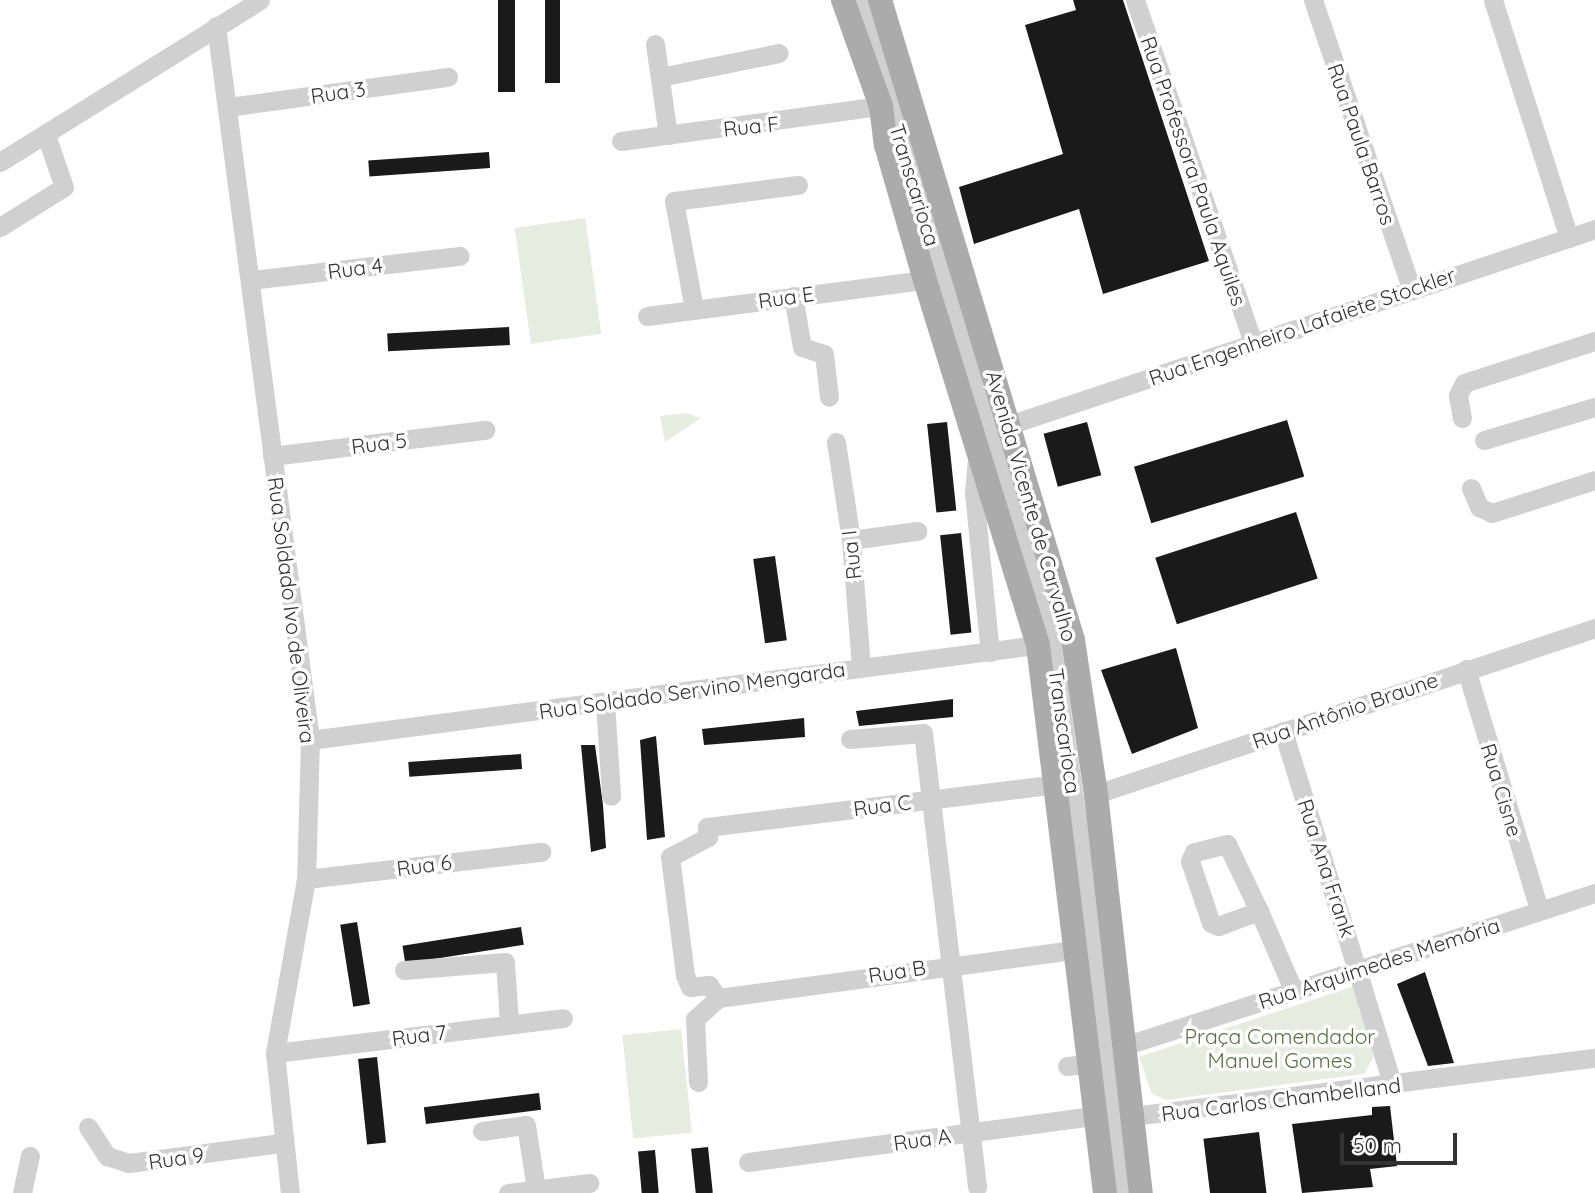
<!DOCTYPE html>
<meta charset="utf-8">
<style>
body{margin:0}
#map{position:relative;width:1595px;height:1193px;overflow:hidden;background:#fff;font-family:Quicksand,sans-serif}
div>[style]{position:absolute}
.green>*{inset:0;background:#e6ecdf;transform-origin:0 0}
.building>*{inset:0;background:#1a1a1a;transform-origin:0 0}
.minor>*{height:19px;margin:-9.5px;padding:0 9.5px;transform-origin:9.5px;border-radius:9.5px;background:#d0d0d0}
.major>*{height:24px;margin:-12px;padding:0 12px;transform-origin:12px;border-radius:12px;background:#ababab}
span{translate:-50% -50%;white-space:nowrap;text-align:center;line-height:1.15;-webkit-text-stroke:7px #fff;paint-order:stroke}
.street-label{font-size:21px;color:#333}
.park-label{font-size:21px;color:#56703f}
.scale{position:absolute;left:1340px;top:1133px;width:117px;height:32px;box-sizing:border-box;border:4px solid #333;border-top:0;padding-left:9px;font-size:21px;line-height:24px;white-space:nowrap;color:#333;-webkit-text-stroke:5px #fff;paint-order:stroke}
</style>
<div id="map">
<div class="green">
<div style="left:585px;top:218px;width:117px;height:71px;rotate:82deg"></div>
<div style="clip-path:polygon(687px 413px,701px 418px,665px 442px,660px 416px)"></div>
<div style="clip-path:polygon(1355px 986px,1374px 1056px,1364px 1074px,1166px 1100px,1152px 1094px,1139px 1057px)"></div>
<div style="left:681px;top:1029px;width:104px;height:59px;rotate:84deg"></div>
</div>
<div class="building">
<div style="left:498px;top:0;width:17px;height:92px"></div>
<div style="left:545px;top:0;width:15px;height:83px"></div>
<div style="clip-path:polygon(1073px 0,1123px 0,1209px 261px,1103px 294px,1079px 209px,974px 244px,959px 187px,1063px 154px,1025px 25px,1076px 10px)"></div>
<div style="left:489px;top:152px;width:16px;height:121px;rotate:86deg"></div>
<div style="left:509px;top:327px;width:18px;height:122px;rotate:87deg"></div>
<div style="left:1287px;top:420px;width:59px;height:160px;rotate:73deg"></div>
<div style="left:947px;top:422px;width:89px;height:20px;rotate:84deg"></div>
<div style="left:1087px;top:422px;width:55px;height:45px;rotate:75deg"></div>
<div style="left:1296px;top:512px;width:70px;height:148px;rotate:72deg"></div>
<div style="left:961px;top:533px;width:100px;height:21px;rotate:84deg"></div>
<div style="left:775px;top:556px;width:85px;height:22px;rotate:82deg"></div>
<div style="clip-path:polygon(1176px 648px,1198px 728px,1132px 754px,1101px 670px)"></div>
<div style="clip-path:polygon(953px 699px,953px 717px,859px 726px,856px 711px)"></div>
<div style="clip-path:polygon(804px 718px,805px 737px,704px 745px,702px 729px)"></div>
<div style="clip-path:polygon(656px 736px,665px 837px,647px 840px,640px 740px)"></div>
<div style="clip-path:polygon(581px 745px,595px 745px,603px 805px,606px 848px,591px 852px)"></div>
<div style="left:521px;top:754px;width:15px;height:113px;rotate:86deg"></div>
<div style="left:357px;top:922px;width:83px;height:17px;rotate:81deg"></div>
<div style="left:521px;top:927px;width:18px;height:120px;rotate:81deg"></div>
<div style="clip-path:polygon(1425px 972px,1454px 1063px,1428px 1066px,1397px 984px)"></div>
<div style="left:377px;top:1057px;width:86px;height:19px;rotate:84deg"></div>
<div style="left:539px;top:1093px;width:17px;height:116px;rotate:83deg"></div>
<div style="clip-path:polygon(1390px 1106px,1397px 1166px,1370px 1169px,1373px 1187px,1302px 1193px,1292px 1124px,1372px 1115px,1372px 1107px)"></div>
<div style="left:1259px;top:1132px;width:62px;height:56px;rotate:83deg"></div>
<div style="left:708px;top:1147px;width:46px;height:17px;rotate:84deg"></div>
<div style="left:655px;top:1150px;width:43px;height:17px;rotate:85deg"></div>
</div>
<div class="minor">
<div style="left:861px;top:0;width:656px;rotate:73.36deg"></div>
<div style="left:1049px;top:629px;width:232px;rotate:81.6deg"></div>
<div style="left:1083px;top:858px;width:337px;rotate:83.5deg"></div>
<div style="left:1135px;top:0;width:362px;rotate:71deg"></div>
<div style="left:1313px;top:0;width:304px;rotate:71.2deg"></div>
<div style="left:1493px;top:0;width:250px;rotate:72.3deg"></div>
<div style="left:216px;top:26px;width:720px;rotate:82.5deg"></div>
<div style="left:310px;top:740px;width:139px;rotate:91.6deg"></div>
<div style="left:306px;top:879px;width:177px;rotate:100.1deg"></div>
<div style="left:275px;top:1053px;width:141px;rotate:83.9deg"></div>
<div style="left:655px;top:44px;width:92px;rotate:81.9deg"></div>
<div style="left:660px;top:77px;width:121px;rotate:-11.4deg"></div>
<div style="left:228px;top:107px;width:222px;rotate:-7.8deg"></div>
<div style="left:621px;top:141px;width:262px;rotate:-7.7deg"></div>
<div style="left:0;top:162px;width:306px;rotate:-31.9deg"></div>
<div style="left:0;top:227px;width:75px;rotate:-32deg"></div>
<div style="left:64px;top:187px;width:55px;rotate:-109.1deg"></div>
<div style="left:251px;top:280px;width:210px;rotate:-6.6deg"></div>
<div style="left:793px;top:296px;width:52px;rotate:80deg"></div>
<div style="left:802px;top:347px;width:23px;rotate:18deg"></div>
<div style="left:824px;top:354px;width:43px;rotate:83.4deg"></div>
<div style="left:694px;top:309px;width:110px;rotate:-100.5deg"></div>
<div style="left:674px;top:201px;width:125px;rotate:-7.4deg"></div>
<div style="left:647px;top:316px;width:280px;rotate:-7.4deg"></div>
<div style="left:1462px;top:418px;width:23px;rotate:-100deg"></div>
<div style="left:1458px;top:395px;width:13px;rotate:-63deg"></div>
<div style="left:1464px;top:383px;width:138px;rotate:-17.8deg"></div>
<div style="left:1009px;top:425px;width:618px;rotate:-18.49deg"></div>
<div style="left:1484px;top:440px;width:116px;rotate:-16.6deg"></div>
<div style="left:836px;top:442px;width:99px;rotate:81.3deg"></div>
<div style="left:851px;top:540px;width:128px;rotate:85.5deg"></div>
<div style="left:272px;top:456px;width:215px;rotate:-7deg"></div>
<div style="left:977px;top:458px;width:35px;rotate:95deg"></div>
<div style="left:974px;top:493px;width:160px;rotate:84.3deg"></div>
<div style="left:1471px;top:488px;width:21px;rotate:67deg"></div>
<div style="left:1479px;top:507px;width:14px;rotate:25deg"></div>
<div style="left:1492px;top:513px;width:108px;rotate:-17.8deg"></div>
<div style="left:851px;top:540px;width:67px;rotate:-7.8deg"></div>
<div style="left:1466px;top:669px;width:252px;rotate:73.1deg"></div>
<div style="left:605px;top:702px;width:94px;rotate:86.3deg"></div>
<div style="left:1283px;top:731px;width:372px;rotate:72.8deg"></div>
<div style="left:850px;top:739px;width:73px;rotate:-4.7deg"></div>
<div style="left:923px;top:733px;width:457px;rotate:83.2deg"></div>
<div style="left:310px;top:740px;width:748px;rotate:-7.45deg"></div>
<div style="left:1096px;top:794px;width:526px;rotate:-18.4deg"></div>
<div style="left:306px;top:879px;width:237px;rotate:-6.6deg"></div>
<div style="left:1259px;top:911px;width:74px;rotate:-115.5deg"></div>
<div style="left:1227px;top:844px;width:34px;rotate:166deg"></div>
<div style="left:1194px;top:852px;width:10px;rotate:114deg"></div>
<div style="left:1190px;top:861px;width:65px;rotate:71.3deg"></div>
<div style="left:1211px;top:923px;width:8px;rotate:23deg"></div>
<div style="left:1218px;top:926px;width:44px;rotate:-20.1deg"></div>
<div style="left:1259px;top:911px;width:88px;rotate:66.6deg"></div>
<div style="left:404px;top:970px;width:101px;rotate:-4.5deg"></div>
<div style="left:505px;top:962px;width:61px;rotate:86.2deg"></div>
<div style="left:718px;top:998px;width:16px;rotate:-125deg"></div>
<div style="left:709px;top:985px;width:19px;rotate:174deg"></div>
<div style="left:690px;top:987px;width:13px;rotate:-113deg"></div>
<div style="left:685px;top:975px;width:119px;rotate:-97.2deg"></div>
<div style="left:670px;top:857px;width:43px;rotate:-27.8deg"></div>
<div style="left:708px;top:837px;width:10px;rotate:-96deg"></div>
<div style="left:707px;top:827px;width:354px;rotate:-7deg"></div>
<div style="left:718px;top:998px;width:360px;rotate:-7.7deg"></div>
<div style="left:1124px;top:1046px;width:495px;rotate:-18deg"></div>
<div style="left:275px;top:1053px;width:290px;rotate:-6.9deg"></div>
<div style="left:1067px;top:1066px;width:22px;rotate:-5deg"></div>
<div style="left:698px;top:1082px;width:63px;rotate:-92.7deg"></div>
<div style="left:695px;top:1019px;width:31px;rotate:-42deg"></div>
<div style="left:1133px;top:1116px;width:466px;rotate:-7.2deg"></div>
<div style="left:88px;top:1127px;width:35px;rotate:57deg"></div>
<div style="left:107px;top:1156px;width:23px;rotate:18deg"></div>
<div style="left:129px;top:1163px;width:153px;rotate:-7.5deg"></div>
<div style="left:482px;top:1131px;width:44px;rotate:-7.8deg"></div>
<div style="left:526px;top:1125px;width:65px;rotate:81.1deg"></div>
<div style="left:748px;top:1162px;width:350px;rotate:-7.6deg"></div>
<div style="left:22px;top:1193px;width:38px;rotate:-78deg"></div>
<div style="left:508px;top:1193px;width:82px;rotate:-7deg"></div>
</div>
<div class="major">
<div style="left:843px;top:0;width:113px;rotate:70.3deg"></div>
<div style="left:881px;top:106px;width:39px;rotate:83deg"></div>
<div style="left:886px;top:145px;width:141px;rotate:73.9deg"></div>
<div style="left:925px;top:280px;width:382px;rotate:72.8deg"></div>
<div style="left:1038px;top:645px;width:552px;rotate:83.03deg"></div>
<div style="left:880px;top:0;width:668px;rotate:73.22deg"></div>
<div style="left:1073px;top:640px;width:156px;rotate:81.5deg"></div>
<div style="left:1096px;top:794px;width:402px;rotate:83.6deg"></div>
</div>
<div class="street-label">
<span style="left:338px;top:92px;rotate:-8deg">Rua 3</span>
<span style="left:751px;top:126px;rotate:-6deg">Rua F</span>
<span style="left:1362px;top:144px;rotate:71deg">Rua Paula Barros</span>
<span style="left:1194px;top:171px;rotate:71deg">Rua Professora Paula Aquiles</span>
<span style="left:915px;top:185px;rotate:73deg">Transcarioca</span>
<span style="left:355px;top:268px;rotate:-7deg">Rua 4</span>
<span style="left:786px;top:297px;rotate:-8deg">Rua E</span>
<span style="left:1302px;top:326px;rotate:-19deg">Rua Engenheiro Lafaiete Stockler</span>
<span style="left:379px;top:443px;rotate:-7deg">Rua 5</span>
<span style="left:1032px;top:506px;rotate:74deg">Avenida Vicente de Carvalho</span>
<span style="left:851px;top:555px;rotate:-96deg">Rua I</span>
<span style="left:292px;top:610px;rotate:83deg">Rua Soldado Ivo de Oliveira</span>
<span style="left:692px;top:690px;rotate:-8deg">Rua Soldado Servino Mengarda</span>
<span style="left:1345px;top:710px;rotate:-19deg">Rua Antônio Braune</span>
<span style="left:1065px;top:731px;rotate:82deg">Transcarioca</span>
<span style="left:1502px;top:790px;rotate:73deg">Rua Cisne</span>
<span style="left:882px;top:805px;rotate:-7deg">Rua C</span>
<span style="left:424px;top:865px;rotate:-7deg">Rua 6</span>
<span style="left:1327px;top:868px;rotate:72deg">Rua Ana Frank</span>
<span style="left:1379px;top:963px;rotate:-18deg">Rua Arquimedes Memória</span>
<span style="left:897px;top:971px;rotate:-9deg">Rua B</span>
<span style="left:419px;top:1035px;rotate:-7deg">Rua 7</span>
<span style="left:1281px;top:1099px;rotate:-7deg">Rua Carlos Chambelland</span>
<span style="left:922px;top:1139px;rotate:-8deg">Rua A</span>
<span style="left:176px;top:1158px;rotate:-8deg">Rua 9</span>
</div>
<div class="park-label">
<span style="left:1280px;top:1048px">Praça Comendador<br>Manuel Gomes</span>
</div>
<div class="scale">50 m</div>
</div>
